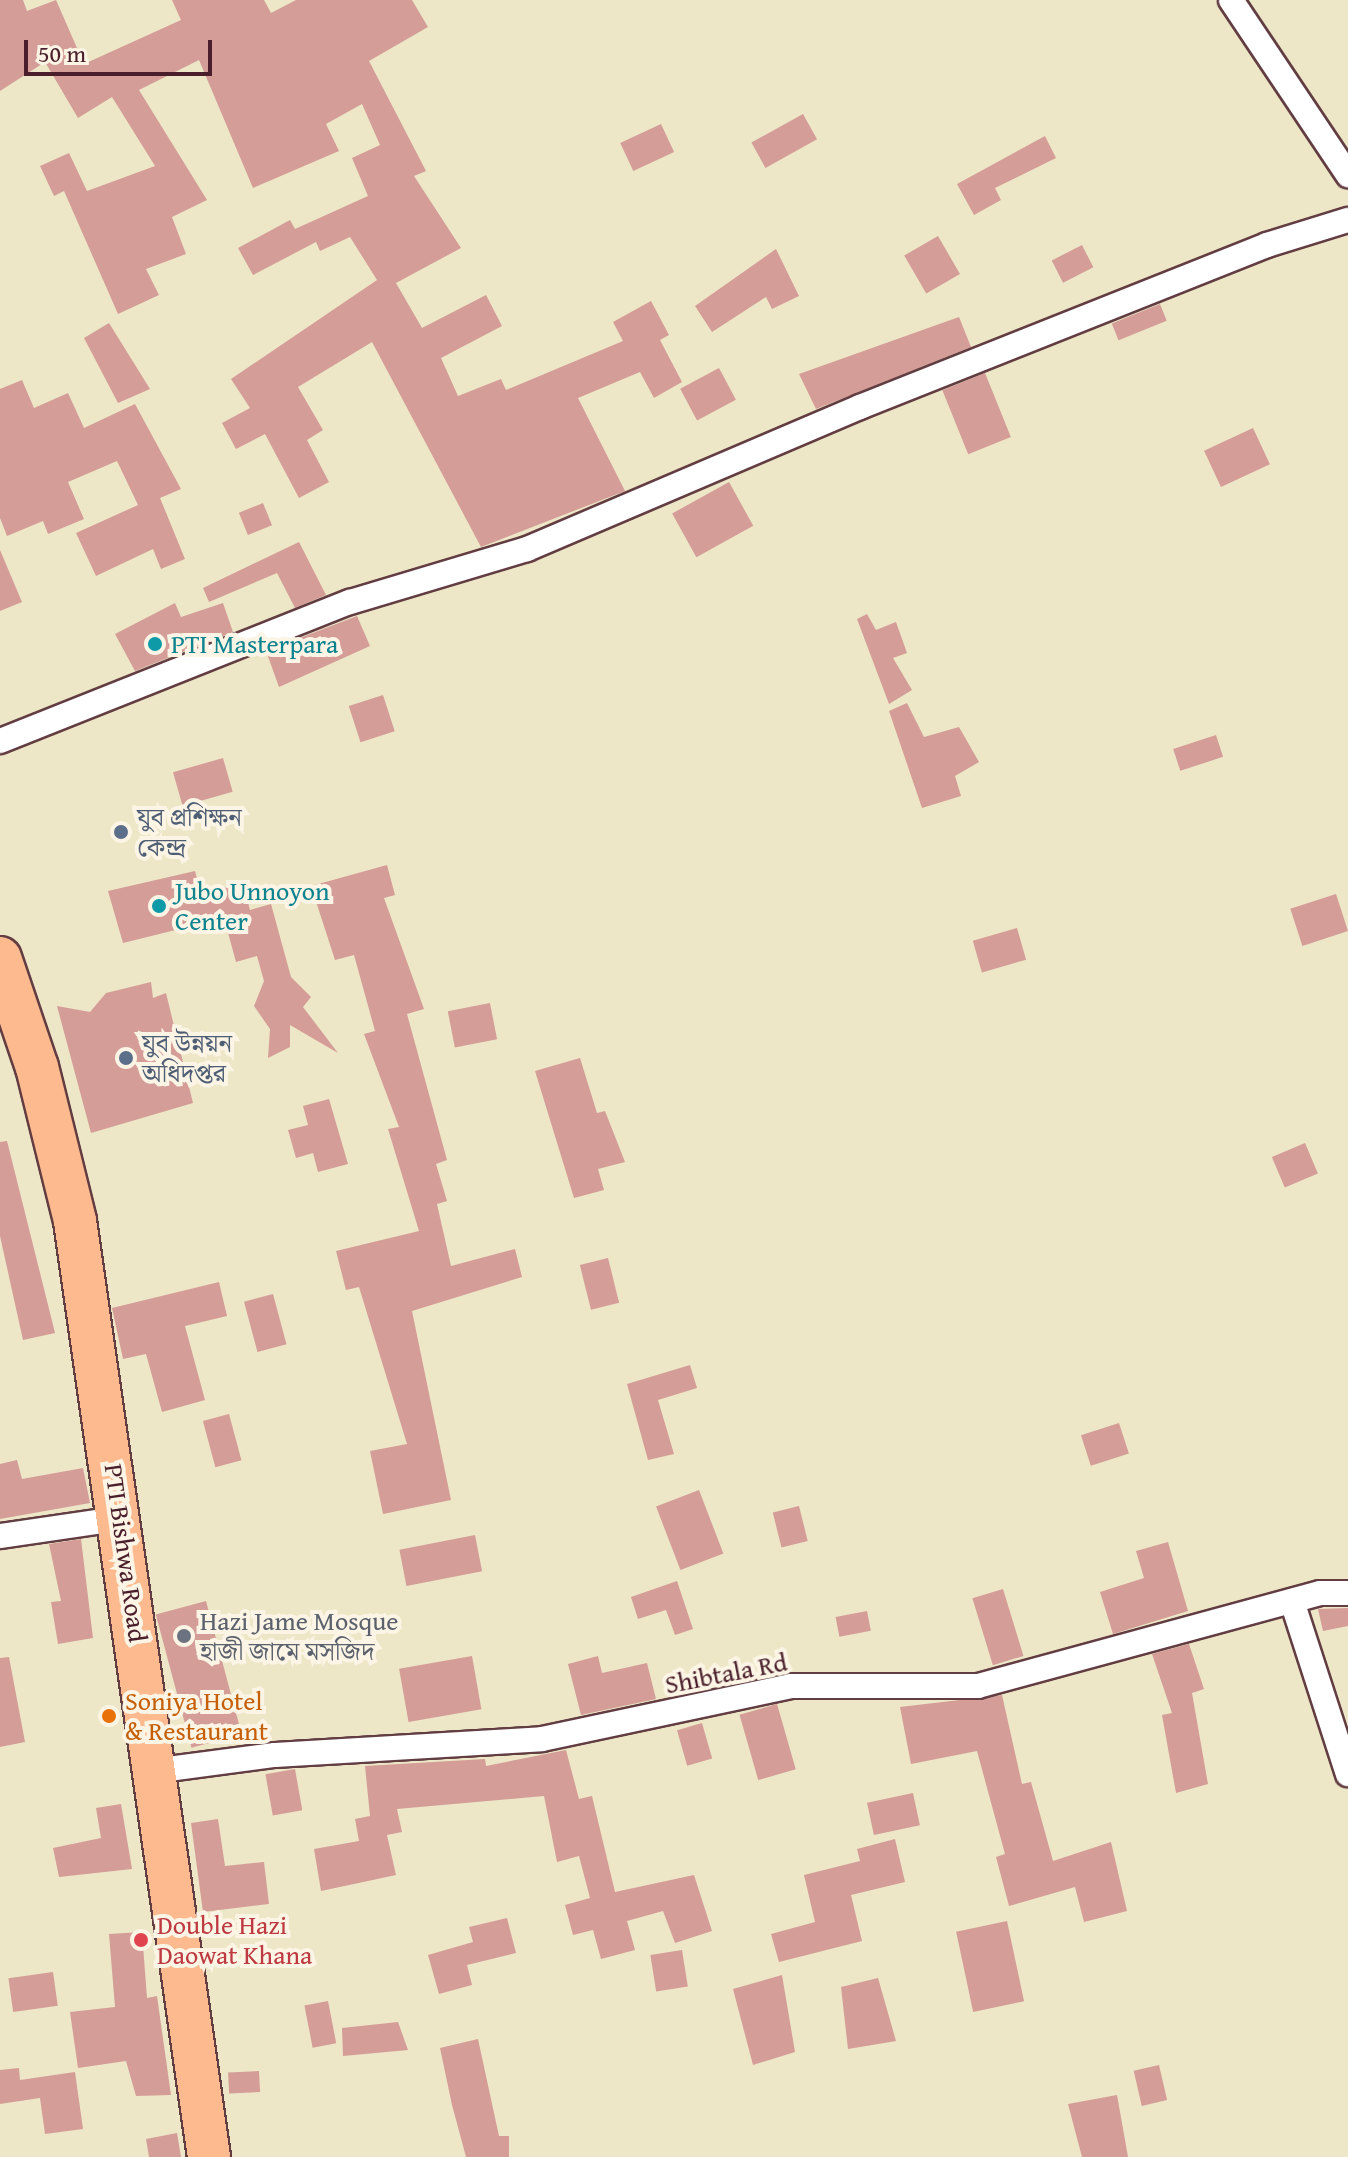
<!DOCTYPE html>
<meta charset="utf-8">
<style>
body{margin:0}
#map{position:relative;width:1348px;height:2157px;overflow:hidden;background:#ede6c7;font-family:"Gentium Book Plus","Noto Serif Bengali",serif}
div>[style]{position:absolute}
.building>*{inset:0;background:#d49d98;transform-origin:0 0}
.roads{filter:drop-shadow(2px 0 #623d42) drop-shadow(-2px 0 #623d42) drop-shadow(0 2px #623d42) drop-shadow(0 -2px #623d42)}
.minor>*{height:24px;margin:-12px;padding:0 12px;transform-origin:12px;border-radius:12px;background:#fff}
.trunk>*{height:42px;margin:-21px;padding:0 21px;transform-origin:21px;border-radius:21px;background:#fcba8e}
.dots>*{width:22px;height:22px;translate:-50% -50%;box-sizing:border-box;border:4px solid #fcf5e5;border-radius:50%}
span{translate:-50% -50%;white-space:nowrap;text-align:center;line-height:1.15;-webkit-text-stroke:8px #fcf5e5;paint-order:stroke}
.culture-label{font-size:26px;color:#0d838f}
.left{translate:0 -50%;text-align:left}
.service-label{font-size:26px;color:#4e5e75}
.street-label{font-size:26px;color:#4a1f2b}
.worship-label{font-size:26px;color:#5b616d}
.food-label{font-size:26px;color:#c56008}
.health-label{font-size:26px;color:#be3a42}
.scale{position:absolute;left:24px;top:40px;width:188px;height:36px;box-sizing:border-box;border:4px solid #4a1f2b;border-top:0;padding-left:10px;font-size:24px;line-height:28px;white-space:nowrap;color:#4a1f2b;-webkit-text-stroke:6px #fcf5e5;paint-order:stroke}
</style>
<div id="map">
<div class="building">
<div style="clip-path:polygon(0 0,23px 0,27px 11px,56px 0,84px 64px,181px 20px,172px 0,264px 0,271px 13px,296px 0,412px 0,428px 27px,369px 61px,426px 171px,414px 176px,461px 248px,396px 283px,422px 328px,486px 295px,502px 326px,441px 358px,458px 396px,501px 379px,506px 390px,623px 341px,613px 322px,651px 301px,669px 335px,660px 340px,682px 382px,654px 398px,640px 372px,578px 398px,625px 491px,481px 547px,372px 342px,298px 387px,323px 430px,307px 440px,329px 482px,299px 498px,265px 434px,236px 449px,222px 423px,250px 408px,231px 379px,377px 280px,350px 237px,320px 251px,316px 242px,253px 275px,238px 248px,290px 220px,295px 229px,368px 196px,352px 158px,380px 145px,362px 104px,326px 124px,339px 151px,253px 188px,199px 60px,139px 90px,207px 200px,172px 217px,186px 254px,146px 269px,159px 295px,118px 314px,64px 191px,54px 196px,40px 166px,69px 153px,87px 191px,155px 166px,112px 97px,78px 118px,45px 62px,0 91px)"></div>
<div style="left:803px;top:114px;width:29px;height:59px;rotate:61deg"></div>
<div style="left:661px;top:124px;width:31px;height:45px;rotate:65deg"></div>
<div style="clip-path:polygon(1045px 136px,1056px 158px,995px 188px,1001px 200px,974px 215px,957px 184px)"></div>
<div style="left:938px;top:236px;width:44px;height:39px;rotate:60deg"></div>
<div style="left:1082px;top:245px;width:25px;height:34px;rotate:63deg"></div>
<div style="clip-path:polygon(776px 249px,799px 296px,772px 309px,766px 297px,712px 332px,695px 306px)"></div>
<div style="left:1160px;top:304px;width:18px;height:52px;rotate:68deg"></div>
<div style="clip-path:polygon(959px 317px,971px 347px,816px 409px,799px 374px)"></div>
<div style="clip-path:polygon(109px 323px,150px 389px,118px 403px,84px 338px)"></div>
<div style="left:719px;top:368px;width:36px;height:44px;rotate:62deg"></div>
<div style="left:985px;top:373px;width:69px;height:46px;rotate:68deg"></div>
<div style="clip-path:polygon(22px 380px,34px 408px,68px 393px,84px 428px,135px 404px,181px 489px,160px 498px,185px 559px,161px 569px,153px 549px,96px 576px,76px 533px,138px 505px,117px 461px,68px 482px,84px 519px,48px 534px,43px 521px,7px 536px,0 518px,0 389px)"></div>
<div style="left:1253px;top:428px;width:40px;height:54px;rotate:65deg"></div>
<div style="left:729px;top:482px;width:50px;height:65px;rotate:61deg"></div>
<div style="left:263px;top:503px;width:24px;height:26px;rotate:68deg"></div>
<div style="clip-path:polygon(299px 542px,326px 595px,295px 608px,277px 573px,209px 602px,203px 588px)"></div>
<div style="clip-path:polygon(0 550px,22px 602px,0 611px)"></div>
<div style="clip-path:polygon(175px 603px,181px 617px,223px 603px,233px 632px,135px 671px,115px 634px)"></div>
<div style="clip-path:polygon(867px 614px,876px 630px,896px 622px,907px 653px,893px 658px,912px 690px,889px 704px,857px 619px)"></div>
<div style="clip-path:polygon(357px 616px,370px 646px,279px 687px,266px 651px)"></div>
<div style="left:383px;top:695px;width:38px;height:36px;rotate:72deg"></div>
<div style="clip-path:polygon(907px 703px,924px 737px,959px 727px,979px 762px,955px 776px,961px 796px,922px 808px,889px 711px)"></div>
<div style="left:1216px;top:735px;width:23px;height:45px;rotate:72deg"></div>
<div style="left:223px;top:758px;width:35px;height:52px;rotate:74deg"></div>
<div style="clip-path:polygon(387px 865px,395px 895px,384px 898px,424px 1009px,407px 1014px,447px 1160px,436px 1164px,447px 1201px,437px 1204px,451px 1266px,515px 1249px,522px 1277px,412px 1311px,451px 1500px,383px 1514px,370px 1451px,407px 1444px,359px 1287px,346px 1290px,336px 1251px,419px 1231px,388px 1129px,399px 1127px,364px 1034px,375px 1031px,354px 955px,335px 960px,311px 886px)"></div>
<div style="clip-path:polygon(195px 871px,201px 894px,243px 883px,250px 910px,271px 904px,291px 977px,311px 997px,303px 1007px,338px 1053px,290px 1025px,290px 1047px,268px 1058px,270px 1029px,254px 1006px,264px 981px,257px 956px,236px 962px,224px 918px,123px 943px,108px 891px)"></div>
<div style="left:1336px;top:894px;width:39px;height:48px;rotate:72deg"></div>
<div style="left:1017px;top:928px;width:33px;height:46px;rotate:74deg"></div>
<div style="clip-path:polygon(151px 982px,153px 998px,166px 993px,193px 1103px,91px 1133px,57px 1006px,90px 1012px,106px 993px)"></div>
<div style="left:490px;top:1003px;width:37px;height:43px;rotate:79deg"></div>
<div style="clip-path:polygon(580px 1058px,597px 1113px,605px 1111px,625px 1162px,598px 1169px,604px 1190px,574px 1198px,535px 1071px)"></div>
<div style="clip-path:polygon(329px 1099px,348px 1164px,318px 1172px,313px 1153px,296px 1158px,288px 1130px,308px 1125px,303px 1106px)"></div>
<div style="clip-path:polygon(7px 1141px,55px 1333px,23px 1340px,0 1236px,0 1142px)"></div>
<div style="left:1305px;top:1143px;width:33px;height:36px;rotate:67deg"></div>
<div style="left:608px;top:1258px;width:46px;height:29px;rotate:76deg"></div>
<div style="clip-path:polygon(219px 1282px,227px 1316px,185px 1326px,205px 1400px,162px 1412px,146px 1354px,123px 1359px,112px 1308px)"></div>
<div style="left:273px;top:1294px;width:52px;height:30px;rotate:75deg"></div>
<div style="clip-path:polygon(690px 1365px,697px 1388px,658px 1400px,674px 1454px,648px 1460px,627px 1384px)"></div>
<div style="left:229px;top:1414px;width:48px;height:27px;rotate:75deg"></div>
<div style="left:1119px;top:1423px;width:32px;height:40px;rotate:72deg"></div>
<div style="clip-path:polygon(17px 1460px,22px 1479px,83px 1468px,90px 1503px,0 1519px,0 1464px)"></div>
<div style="left:699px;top:1490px;width:68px;height:46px;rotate:69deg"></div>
<div style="left:799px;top:1506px;width:36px;height:27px;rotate:76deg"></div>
<div style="left:475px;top:1535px;width:37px;height:77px;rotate:79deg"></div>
<div style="clip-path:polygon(81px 1539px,93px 1638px,58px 1644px,51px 1602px,61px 1601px,49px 1544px)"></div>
<div style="clip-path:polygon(1168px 1542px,1188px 1611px,1113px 1634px,1100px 1592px,1144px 1578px,1136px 1551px)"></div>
<div style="clip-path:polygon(677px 1581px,693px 1629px,675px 1635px,666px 1610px,638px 1619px,631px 1597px)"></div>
<div style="left:1003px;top:1589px;width:70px;height:32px;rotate:73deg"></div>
<div style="left:206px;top:1601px;width:138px;height:52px;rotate:75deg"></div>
<div style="clip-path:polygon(1348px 1608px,1348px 1626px,1323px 1631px,1318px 1609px)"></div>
<div style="left:867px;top:1611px;width:20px;height:32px;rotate:79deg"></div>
<div style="clip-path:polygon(1189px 1644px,1204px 1689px,1192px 1693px,1208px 1784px,1176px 1793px,1162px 1715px,1172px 1713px,1152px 1654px)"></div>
<div style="left:472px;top:1656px;width:54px;height:74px;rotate:80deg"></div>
<div style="clip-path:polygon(598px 1656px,602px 1673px,647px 1663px,656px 1699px,581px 1715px,568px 1664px)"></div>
<div style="clip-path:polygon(9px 1657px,25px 1742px,0 1747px,0 1658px)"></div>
<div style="clip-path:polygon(1002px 1695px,1022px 1784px,1031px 1782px,1053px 1861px,1111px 1842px,1127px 1911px,1084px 1922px,1075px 1887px,1009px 1906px,996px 1857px,1005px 1854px,977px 1751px,911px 1764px,900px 1707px)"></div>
<div style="left:777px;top:1704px;width:68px;height:39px;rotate:74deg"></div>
<div style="left:702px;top:1723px;width:37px;height:26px;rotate:74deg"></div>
<div style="clip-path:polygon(566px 1750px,579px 1799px,592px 1796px,615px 1892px,694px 1875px,712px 1931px,675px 1943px,663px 1911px,627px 1921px,635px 1950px,601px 1959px,593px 1930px,573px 1935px,565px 1905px,590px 1898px,579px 1856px,557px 1862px,544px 1796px,397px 1809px,402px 1832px,387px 1835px,396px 1875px,321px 1891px,314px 1849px,359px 1841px,355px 1819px,370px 1816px,365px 1766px,485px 1759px,486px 1766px)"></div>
<div style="left:295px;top:1769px;width:42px;height:30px;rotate:80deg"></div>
<div style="left:913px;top:1793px;width:33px;height:47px;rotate:78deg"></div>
<div style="clip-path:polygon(121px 1804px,132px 1869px,59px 1877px,53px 1848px,101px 1838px,96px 1808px)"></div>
<div style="clip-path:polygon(218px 1819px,225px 1866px,264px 1862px,269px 1904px,203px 1912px,191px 1823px)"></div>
<div style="clip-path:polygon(895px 1839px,905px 1882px,851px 1895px,862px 1941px,779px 1962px,771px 1934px,815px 1922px,804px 1875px,860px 1861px,857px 1849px)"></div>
<div style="clip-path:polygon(507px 1918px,516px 1953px,467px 1965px,472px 1985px,439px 1994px,428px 1955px,473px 1942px,469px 1927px)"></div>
<div style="left:1007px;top:1921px;width:82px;height:52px;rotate:78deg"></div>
<div style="clip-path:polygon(142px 1932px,147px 1998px,157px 1996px,171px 2095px,136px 2096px,126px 2061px,78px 2068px,70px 2012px,115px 2007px,109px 1934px)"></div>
<div style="left:682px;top:1950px;width:37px;height:32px;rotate:81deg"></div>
<div style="left:53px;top:1972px;width:34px;height:45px;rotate:82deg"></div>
<div style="clip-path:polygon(782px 1975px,795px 2052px,753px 2065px,733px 1989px)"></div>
<div style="clip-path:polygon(878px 1978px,896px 2041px,848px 2049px,841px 1987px)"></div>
<div style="left:328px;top:2001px;width:43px;height:24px;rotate:79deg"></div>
<div style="clip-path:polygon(398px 2022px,408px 2050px,343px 2056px,342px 2028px)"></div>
<div style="clip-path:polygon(478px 2039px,499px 2136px,509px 2136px,509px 2157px,466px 2157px,452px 2105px,440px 2048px)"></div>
<div style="left:1159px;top:2065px;width:36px;height:26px;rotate:77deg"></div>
<div style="clip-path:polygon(19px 2068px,20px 2080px,75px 2072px,83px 2129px,45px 2134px,40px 2098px,0 2104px,0 2070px)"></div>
<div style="left:259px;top:2071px;width:21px;height:31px;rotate:87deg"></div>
<div style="clip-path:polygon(1117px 2095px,1128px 2157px,1082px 2157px,1068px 2104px)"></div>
<div style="clip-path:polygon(177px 2133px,181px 2157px,149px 2157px,146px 2139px)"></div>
</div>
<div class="roads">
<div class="minor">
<div style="left:1231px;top:0;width:211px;rotate:56.2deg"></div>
<div style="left:0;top:741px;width:377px;rotate:-21.7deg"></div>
<div style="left:350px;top:602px;width:185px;rotate:-16.7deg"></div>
<div style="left:527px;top:549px;width:362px;rotate:-23.1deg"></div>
<div style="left:860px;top:407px;width:438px;rotate:-21.7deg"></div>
<div style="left:1267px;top:245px;width:85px;rotate:-17.2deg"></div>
<div style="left:0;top:1536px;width:124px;rotate:-8.3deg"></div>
<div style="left:1292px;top:1601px;width:182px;rotate:72.1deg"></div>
<div style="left:153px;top:1771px;width:123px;rotate:-7.5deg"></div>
<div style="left:275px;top:1755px;width:267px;rotate:-3.4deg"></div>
<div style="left:542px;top:1739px;width:255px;rotate:-12deg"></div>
<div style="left:791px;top:1686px;width:187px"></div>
<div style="left:978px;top:1686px;width:354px;rotate:-15.2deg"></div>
<div style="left:1320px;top:1593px;width:28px"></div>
</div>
<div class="trunk">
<div style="left:0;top:958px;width:115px;rotate:71.3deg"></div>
<div style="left:37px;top:1067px;width:159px;rotate:76.1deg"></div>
<div style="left:75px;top:1221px;width:946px;rotate:81.85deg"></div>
</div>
</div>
<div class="dots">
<div style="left:155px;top:644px;background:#0f9aa8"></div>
<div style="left:121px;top:832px;background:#5c6f8a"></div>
<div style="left:159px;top:906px;background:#0f9aa8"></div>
<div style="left:126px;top:1058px;background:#5c6f8a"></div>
<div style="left:184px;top:1636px;background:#6b7280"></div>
<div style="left:109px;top:1716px;background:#e8710a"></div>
<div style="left:141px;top:1940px;background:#e0444e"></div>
</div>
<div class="culture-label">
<span class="left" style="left:171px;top:644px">PTI Masterpara</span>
<span class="left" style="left:175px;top:906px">Jubo Unnoyon<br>Center</span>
</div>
<div class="service-label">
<span class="left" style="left:137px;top:832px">যুব প্রশিক্ষন<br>কেন্দ্র</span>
<span class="left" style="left:142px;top:1058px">যুব উন্নয়ন<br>অধিদপ্তর</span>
</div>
<div class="street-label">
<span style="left:126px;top:1553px;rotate:82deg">PTI Bishwa Road</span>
<span style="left:726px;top:1673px;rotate:-11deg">Shibtala Rd</span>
</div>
<div class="worship-label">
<span class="left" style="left:200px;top:1636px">Hazi Jame Mosque<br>হাজী জামে মসজিদ</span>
</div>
<div class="food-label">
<span class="left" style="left:125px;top:1716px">Soniya Hotel<br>&amp; Restaurant</span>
</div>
<div class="health-label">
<span class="left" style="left:157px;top:1940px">Double Hazi<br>Daowat Khana</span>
</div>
<div class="scale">50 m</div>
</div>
